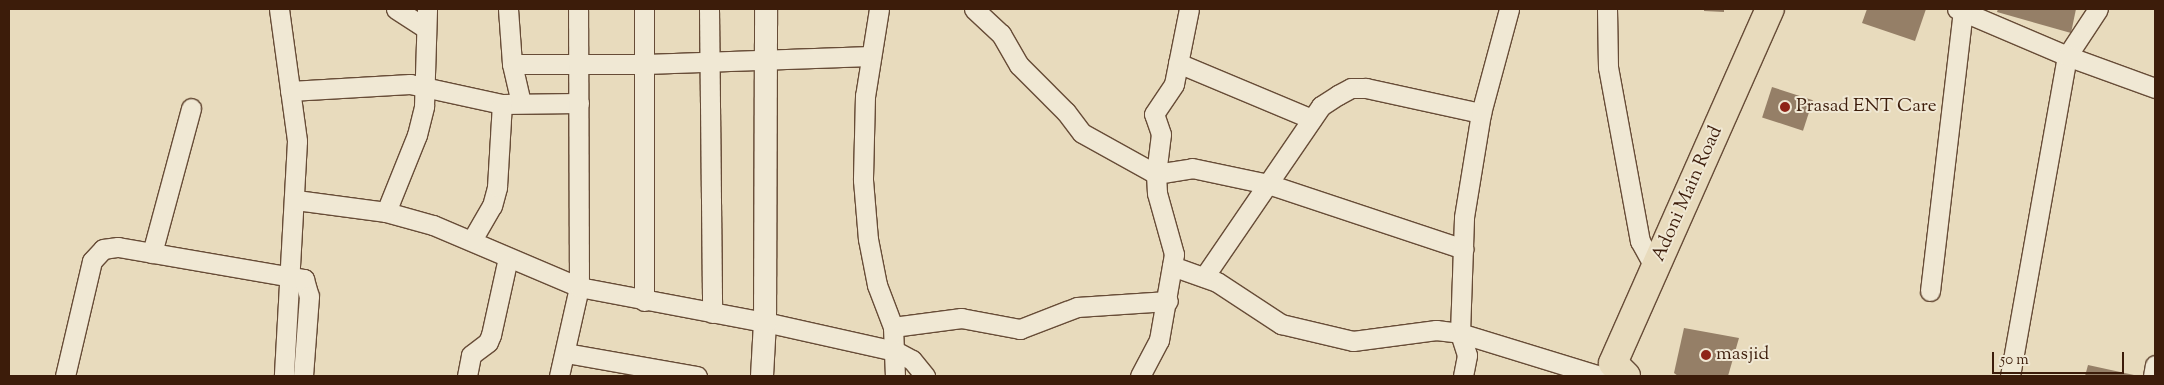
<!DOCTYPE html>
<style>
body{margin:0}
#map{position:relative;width:2164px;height:385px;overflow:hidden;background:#e8dbbd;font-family:"Sorts Mill Goudy",serif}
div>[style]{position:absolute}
.building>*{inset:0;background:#957f67;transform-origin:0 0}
.roads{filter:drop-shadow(1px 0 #674c37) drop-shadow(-1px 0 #674c37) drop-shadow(0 1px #674c37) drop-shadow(0 -1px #674c37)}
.minor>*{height:19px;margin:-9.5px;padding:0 9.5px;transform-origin:9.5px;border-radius:9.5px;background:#f0e8d4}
.tertiary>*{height:22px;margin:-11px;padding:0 11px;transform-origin:11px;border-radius:11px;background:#f0e8d4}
.primary>*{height:28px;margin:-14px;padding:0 14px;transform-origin:14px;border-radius:14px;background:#e8dbbd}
.dots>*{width:14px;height:14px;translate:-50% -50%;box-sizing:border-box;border:2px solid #f0e8d4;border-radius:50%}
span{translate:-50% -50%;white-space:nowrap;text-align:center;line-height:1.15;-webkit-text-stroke:4px #f0e8d4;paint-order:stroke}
.poi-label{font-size:19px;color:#3c1c0a}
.left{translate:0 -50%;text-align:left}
.street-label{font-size:19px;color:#3c1c0a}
.frame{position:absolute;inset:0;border:10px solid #3c1c0a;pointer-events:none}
.scale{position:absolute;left:1992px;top:352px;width:132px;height:22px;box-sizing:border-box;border:2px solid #3c1c0a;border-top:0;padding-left:6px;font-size:15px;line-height:18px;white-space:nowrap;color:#3c1c0a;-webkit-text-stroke:4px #f0e8d4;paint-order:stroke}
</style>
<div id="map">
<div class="building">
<div style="clip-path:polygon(1704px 9px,1724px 9px,1724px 12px,1704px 11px)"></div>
<div style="clip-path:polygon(1867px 9px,1926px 9px,1915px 41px,1862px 23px)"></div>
<div style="clip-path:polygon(1998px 9px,2076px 9px,2071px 33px,1997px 12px)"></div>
<div style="left:1772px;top:87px;width:43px;height:32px;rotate:18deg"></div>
<div style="clip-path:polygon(1684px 328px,1739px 338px,1728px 376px,1678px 376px,1674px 373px)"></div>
<div style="clip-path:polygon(2088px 365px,2134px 375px,2134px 376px,2085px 376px)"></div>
</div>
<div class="roads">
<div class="minor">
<div style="left:279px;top:9px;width:133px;rotate:82.2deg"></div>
<div style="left:297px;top:141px;width:235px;rotate:93.2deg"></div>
<div style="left:396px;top:9px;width:35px;rotate:33deg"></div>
<div style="left:508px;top:9px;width:55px;rotate:85.8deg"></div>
<div style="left:512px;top:64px;width:40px;rotate:77deg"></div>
<div style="left:644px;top:9px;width:292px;rotate:90deg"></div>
<div style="left:709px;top:9px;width:304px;rotate:89.4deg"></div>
<div style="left:879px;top:9px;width:88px;rotate:99.1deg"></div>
<div style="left:865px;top:96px;width:84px;rotate:91.4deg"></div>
<div style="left:863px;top:180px;width:59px;rotate:85.2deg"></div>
<div style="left:868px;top:239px;width:47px;rotate:78.9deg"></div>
<div style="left:877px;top:285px;width:45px;rotate:69.1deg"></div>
<div style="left:893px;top:327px;width:49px;rotate:87.7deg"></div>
<div style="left:974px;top:9px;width:37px;rotate:43deg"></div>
<div style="left:1001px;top:34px;width:36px;rotate:60deg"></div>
<div style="left:1019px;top:65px;width:66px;rotate:45deg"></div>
<div style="left:1066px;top:112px;width:26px;rotate:53deg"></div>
<div style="left:1082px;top:133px;width:85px;rotate:29deg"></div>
<div style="left:1156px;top:174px;width:36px;rotate:-9deg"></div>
<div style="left:1192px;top:168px;width:78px;rotate:11.9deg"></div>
<div style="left:1268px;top:184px;width:206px;rotate:18.4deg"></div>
<div style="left:1607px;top:9px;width:58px;rotate:89deg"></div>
<div style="left:1608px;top:67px;width:177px;rotate:79.6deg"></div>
<div style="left:1640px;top:241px;width:31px;rotate:61deg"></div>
<div style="left:1957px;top:9px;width:120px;rotate:23.1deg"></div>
<div style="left:2067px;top:56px;width:56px;rotate:-56.6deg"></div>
<div style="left:1178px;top:63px;width:145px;rotate:22.7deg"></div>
<div style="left:512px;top:64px;width:133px"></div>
<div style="left:645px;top:64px;width:226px;rotate:-2deg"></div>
<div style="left:290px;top:91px;width:120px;rotate:-3.3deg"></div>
<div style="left:410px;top:84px;width:94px;rotate:12.3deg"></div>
<div style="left:502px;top:104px;width:77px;rotate:-0.7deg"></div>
<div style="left:296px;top:200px;width:91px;rotate:7.6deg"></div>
<div style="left:386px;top:212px;width:49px;rotate:15.5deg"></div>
<div style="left:433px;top:225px;width:159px;rotate:23deg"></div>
<div style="left:579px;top:287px;width:189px;rotate:10.7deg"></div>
<div style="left:765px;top:322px;width:133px;rotate:12.6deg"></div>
<div style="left:895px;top:351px;width:19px;rotate:28deg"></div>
<div style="left:912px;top:360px;width:21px;rotate:51deg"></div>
<div style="left:386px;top:212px;width:83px;rotate:-68.1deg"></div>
<div style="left:417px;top:135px;width:30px;rotate:-76deg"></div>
<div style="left:424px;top:106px;width:97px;rotate:-88.2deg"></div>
<div style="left:472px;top:240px;width:39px;rotate:-60deg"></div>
<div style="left:492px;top:206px;width:20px;rotate:-75deg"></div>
<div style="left:497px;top:187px;width:83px;rotate:-86.6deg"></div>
<div style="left:152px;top:253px;width:150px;rotate:-74.9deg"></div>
<div style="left:1172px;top:266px;width:48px;rotate:19.6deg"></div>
<div style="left:1217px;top:282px;width:77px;rotate:33.3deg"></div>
<div style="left:1281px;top:324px;width:74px;rotate:13.3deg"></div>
<div style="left:1353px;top:341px;width:84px;rotate:-7.5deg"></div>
<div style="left:1436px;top:330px;width:24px;rotate:7deg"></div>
<div style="left:1460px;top:333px;width:146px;rotate:17.1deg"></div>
<div style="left:1204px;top:277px;width:207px;rotate:-55.6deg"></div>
<div style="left:1321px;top:106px;width:20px;rotate:-33deg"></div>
<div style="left:1338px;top:95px;width:15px;rotate:-28deg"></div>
<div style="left:1351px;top:88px;width:15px"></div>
<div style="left:1366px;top:88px;width:118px;rotate:12.3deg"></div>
<div style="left:1930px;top:291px;width:282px;rotate:-83.3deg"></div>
<div style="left:893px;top:327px;width:69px;rotate:-7.5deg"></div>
<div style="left:961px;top:318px;width:60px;rotate:10.6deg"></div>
<div style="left:1020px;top:329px;width:61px;rotate:-21.1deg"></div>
<div style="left:1077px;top:307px;width:91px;rotate:-3.8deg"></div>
<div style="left:566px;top:353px;width:133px;rotate:10deg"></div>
<div style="left:65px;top:376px;width:118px;rotate:-76.8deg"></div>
<div style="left:92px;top:261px;width:16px;rotate:-47deg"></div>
<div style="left:103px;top:249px;width:15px;rotate:-8deg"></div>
<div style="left:118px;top:247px;width:189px;rotate:9.8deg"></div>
<div style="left:304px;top:279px;width:18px;rotate:74deg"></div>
<div style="left:309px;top:296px;width:80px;rotate:94.3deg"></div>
<div style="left:467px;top:376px;width:21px;rotate:-79deg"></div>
<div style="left:471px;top:355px;width:21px;rotate:-37deg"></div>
<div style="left:488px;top:342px;width:8px;rotate:-67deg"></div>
<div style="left:491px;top:335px;width:79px;rotate:-77.6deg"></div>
<div style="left:559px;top:376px;width:91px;rotate:-77.3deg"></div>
<div style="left:579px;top:287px;width:278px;rotate:-90.2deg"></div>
<div style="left:1140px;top:376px;width:41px;rotate:-62.2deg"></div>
<div style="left:1159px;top:340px;width:87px;rotate:-80.1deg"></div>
<div style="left:1174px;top:254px;width:63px;rotate:-105.6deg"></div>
<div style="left:1157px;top:193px;width:19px;rotate:-93deg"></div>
<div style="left:1156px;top:174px;width:40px;rotate:-82.9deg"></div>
<div style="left:1161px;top:134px;width:21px;rotate:-109deg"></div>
<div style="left:1154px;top:114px;width:36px;rotate:-56deg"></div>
<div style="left:1174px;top:84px;width:76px;rotate:-78.7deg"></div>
<div style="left:1463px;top:376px;width:21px;rotate:-79deg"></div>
<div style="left:1467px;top:355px;width:23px;rotate:-108deg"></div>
<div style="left:1460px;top:333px;width:116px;rotate:-88deg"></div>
<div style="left:1464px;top:217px;width:105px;rotate:-80.7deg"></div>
<div style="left:1481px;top:113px;width:108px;rotate:-74.9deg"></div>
<div style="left:2010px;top:376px;width:325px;rotate:-79.9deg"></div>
<div style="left:2067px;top:56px;width:94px;rotate:20deg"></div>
<div style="left:2153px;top:376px;width:11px;rotate:-80deg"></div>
</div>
<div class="tertiary">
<div style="left:762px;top:376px;width:54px;rotate:-86.8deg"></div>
<div style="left:765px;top:322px;width:313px;rotate:-89.8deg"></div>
</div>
<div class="primary">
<div style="left:1626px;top:376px;width:18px;rotate:-135deg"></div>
<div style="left:1613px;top:363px;width:387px;rotate:-66.1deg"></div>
</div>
</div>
<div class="dots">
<div style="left:1785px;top:107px;background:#8f2418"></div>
<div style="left:1706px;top:355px;background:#8f2418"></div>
</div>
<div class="poi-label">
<span class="left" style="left:1796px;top:107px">Prasad ENT Care</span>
<span class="left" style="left:1716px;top:355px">masjid</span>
</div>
<div class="street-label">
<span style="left:1688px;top:194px;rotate:-66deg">Adoni Main Road</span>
</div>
<div class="frame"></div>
<div class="scale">50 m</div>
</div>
